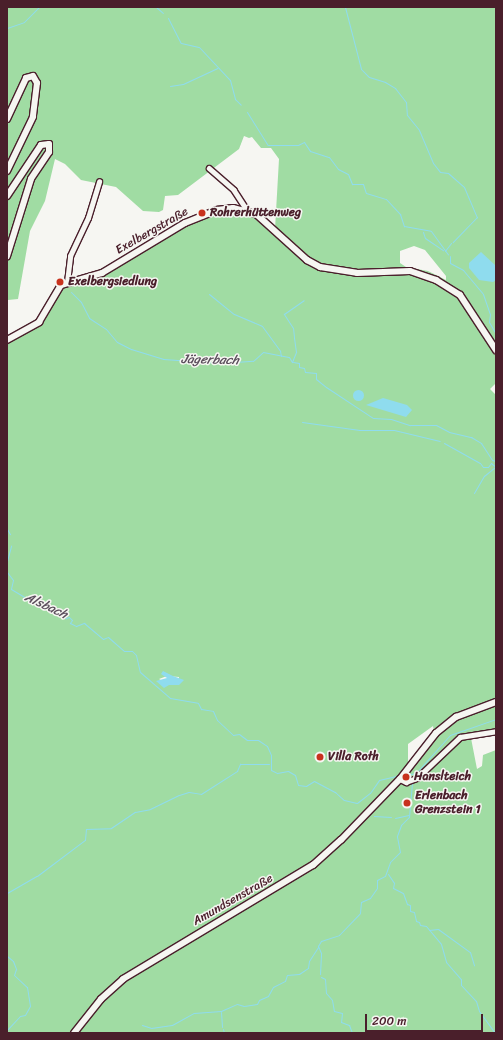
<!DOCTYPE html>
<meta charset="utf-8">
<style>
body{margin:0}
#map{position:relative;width:503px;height:1040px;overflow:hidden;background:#f6f6f2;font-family:Sriracha,sans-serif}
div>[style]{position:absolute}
.green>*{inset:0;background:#a0dca3}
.water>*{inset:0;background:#8fdcee}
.round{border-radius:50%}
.stream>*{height:1px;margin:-0.5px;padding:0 0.5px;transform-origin:0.5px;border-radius:0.5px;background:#8fdcee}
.roads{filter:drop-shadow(1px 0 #4a1f2b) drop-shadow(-1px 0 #4a1f2b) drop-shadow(0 1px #4a1f2b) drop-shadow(0 -1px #4a1f2b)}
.minor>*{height:4.5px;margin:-2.25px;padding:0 2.25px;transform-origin:2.25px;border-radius:2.25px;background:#f6f6f2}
.secondary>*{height:6px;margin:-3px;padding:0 3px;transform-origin:3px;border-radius:3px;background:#f6f6f2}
.dots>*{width:11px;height:11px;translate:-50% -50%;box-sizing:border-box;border:2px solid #f6f6f2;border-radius:50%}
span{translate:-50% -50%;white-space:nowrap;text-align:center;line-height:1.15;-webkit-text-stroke:3px #f6f6f2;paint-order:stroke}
.poi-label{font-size:12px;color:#4a1f2b;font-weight:700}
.left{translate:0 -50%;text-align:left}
.street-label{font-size:12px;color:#4a1f2b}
.water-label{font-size:13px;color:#5b4e5c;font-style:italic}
.frame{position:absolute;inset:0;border:8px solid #4a1f2b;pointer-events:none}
.scale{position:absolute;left:365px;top:1014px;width:118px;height:18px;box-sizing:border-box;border:2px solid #4a1f2b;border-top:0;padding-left:5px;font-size:12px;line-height:14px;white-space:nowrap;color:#4a1f2b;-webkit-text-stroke:3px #f6f6f2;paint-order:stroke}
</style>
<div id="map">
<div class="green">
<div style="clip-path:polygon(evenodd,7px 7px,496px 7px,496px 383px,490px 389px,496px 395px,496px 729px,470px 733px,477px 769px,482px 766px,483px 755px,496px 750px,496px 1033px,7px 1033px,7px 337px,38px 319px,53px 290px,60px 281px,101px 270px,161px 233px,209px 210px,230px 205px,248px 207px,257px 212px,275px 229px,279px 159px,271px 148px,261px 148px,252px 137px,249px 138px,244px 136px,239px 149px,178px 195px,165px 196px,163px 210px,159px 212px,143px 211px,116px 187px,81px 180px,65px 164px,55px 159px,45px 201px,30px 231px,18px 299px,8px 300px,7px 308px,7px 7px,414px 246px,425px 250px,446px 276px,446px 280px,428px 271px,406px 267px,400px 263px,400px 251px,414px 246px,7px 7px,167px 676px,179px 677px,179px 685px,169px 685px,159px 679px,167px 676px,7px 7px,433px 726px,434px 731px,408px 765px,408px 744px,433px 726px)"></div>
</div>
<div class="water">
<div style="clip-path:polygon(481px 252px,495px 265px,496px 280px,493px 282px,479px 280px,469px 268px,469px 263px)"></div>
<div class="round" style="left:352.5px;top:389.5px;width:11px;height:11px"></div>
<div style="clip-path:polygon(383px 398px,407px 405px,412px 410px,406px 417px,366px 405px)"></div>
<div style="clip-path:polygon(163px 671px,173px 676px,184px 680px,179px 685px,169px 685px,164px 688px,156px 681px,167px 678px,161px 674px)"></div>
</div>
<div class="stream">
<div style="left:156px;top:7px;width:9px;rotate:41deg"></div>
<div style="left:345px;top:7px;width:64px;rotate:75.5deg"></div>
<div style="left:361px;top:69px;width:11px;rotate:45deg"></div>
<div style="left:369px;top:77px;width:17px;rotate:17deg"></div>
<div style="left:385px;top:82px;width:12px;rotate:31deg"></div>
<div style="left:395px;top:88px;width:18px;rotate:52deg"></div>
<div style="left:406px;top:102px;width:13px;rotate:86deg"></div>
<div style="left:407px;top:115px;width:19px;rotate:51deg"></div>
<div style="left:419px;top:130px;width:36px;rotate:67deg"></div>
<div style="left:433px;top:163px;width:11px;rotate:52deg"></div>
<div style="left:440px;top:172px;width:8px;rotate:7deg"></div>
<div style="left:448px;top:173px;width:21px;rotate:41deg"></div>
<div style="left:464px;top:187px;width:33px;rotate:67deg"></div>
<div style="left:477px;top:217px;width:35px;rotate:134deg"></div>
<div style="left:168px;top:18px;width:28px;rotate:63deg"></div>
<div style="left:181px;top:43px;width:18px;rotate:13deg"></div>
<div style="left:199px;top:47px;width:45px;rotate:46.8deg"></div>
<div style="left:230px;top:80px;width:20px;rotate:75deg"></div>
<div style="left:235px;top:99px;width:8px;rotate:45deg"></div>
<div style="left:7px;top:28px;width:18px;rotate:-19deg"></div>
<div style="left:24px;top:22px;width:21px;rotate:-45deg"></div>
<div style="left:170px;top:86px;width:13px;rotate:-9deg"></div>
<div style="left:183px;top:84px;width:38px;rotate:-25deg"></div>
<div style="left:247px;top:112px;width:39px;rotate:58deg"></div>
<div style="left:268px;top:145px;width:30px"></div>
<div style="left:298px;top:145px;width:7px;rotate:-27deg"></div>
<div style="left:304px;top:142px;width:11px;rotate:56deg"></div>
<div style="left:310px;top:151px;width:20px;rotate:18deg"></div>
<div style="left:329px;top:157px;width:15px;rotate:53deg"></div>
<div style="left:338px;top:169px;width:11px;rotate:27deg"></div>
<div style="left:348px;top:174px;width:11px;rotate:68deg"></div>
<div style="left:352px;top:184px;width:11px"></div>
<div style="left:363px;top:184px;width:9px;rotate:72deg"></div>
<div style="left:366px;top:193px;width:21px;rotate:17deg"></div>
<div style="left:386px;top:199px;width:21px;rotate:47deg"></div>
<div style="left:400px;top:214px;width:13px;rotate:72deg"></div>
<div style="left:404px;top:226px;width:27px;rotate:10deg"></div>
<div style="left:431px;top:231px;width:29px;rotate:54deg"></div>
<div style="left:423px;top:232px;width:6px;rotate:72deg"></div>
<div style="left:425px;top:238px;width:22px;rotate:34deg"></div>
<div style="left:445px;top:251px;width:10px;rotate:-53deg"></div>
<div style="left:450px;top:256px;width:7px;rotate:90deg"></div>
<div style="left:450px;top:263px;width:15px;rotate:28deg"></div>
<div style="left:463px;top:270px;width:31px;rotate:50deg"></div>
<div style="left:483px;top:294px;width:21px;rotate:71deg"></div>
<div style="left:490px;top:314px;width:8px;rotate:97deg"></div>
<div style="left:489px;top:322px;width:14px;rotate:60deg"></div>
<div style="left:71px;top:292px;width:14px;rotate:45deg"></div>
<div style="left:81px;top:302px;width:18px;rotate:63deg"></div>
<div style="left:89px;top:318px;width:20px;rotate:33deg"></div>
<div style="left:106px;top:329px;width:17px;rotate:50deg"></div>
<div style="left:117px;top:342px;width:16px;rotate:27deg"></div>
<div style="left:131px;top:349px;width:34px;rotate:17deg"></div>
<div style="left:163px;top:359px;width:58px;rotate:3.9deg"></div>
<div style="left:221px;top:363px;width:32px;rotate:-4deg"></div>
<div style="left:253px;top:361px;width:13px;rotate:-42deg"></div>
<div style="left:263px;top:352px;width:26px;rotate:11deg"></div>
<div style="left:289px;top:357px;width:6px;rotate:59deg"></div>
<div style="left:209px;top:294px;width:32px;rotate:39deg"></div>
<div style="left:234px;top:314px;width:30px;rotate:23deg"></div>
<div style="left:262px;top:326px;width:31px;rotate:54deg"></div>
<div style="left:280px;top:351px;width:5px;rotate:79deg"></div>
<div style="left:292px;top:362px;width:11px;rotate:-68deg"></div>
<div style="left:296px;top:352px;width:15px;rotate:-98deg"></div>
<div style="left:294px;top:337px;width:9px;rotate:-96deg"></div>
<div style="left:293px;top:328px;width:17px;rotate:-123deg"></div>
<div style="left:284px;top:314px;width:24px;rotate:-35deg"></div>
<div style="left:293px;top:362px;width:6px;rotate:9deg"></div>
<div style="left:299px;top:363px;width:4px;rotate:90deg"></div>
<div style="left:299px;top:367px;width:5px;rotate:11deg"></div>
<div style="left:304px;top:368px;width:4px;rotate:76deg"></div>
<div style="left:305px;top:372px;width:11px;rotate:5deg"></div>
<div style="left:316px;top:373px;width:6px;rotate:90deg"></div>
<div style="left:316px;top:379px;width:13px;rotate:39deg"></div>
<div style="left:326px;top:387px;width:56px;rotate:33.4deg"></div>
<div style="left:373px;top:418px;width:18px;rotate:3deg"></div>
<div style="left:391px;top:419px;width:20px;rotate:18deg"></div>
<div style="left:410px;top:425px;width:26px"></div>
<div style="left:436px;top:425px;width:15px;rotate:28deg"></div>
<div style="left:449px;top:432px;width:23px;rotate:13deg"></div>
<div style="left:471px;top:437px;width:12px;rotate:31deg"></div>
<div style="left:481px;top:443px;width:20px;rotate:57deg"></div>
<div style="left:492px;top:460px;width:4px;rotate:14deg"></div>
<div style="left:302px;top:422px;width:58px;rotate:8deg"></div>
<div style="left:359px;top:430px;width:35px"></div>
<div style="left:394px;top:430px;width:47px;rotate:13.4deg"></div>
<div style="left:444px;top:443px;width:41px;rotate:29.1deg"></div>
<div style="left:480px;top:463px;width:5px;rotate:53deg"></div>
<div style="left:483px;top:467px;width:5px"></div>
<div style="left:488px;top:467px;width:5px;rotate:-53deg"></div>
<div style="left:491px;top:463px;width:6px;rotate:39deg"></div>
<div style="left:474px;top:493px;width:20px;rotate:-60deg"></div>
<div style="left:484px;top:476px;width:14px;rotate:-39deg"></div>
<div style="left:7px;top:529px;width:6px;rotate:59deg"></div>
<div style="left:7px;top:561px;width:16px;rotate:-75deg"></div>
<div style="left:7px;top:572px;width:10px;rotate:53deg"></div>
<div style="left:13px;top:580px;width:9px;rotate:103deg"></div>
<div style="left:11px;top:589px;width:35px;rotate:31deg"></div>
<div style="left:41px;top:607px;width:11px;rotate:10deg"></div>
<div style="left:52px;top:609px;width:6px;rotate:45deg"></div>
<div style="left:56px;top:613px;width:4px;rotate:-45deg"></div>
<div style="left:59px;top:610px;width:11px;rotate:49deg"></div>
<div style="left:66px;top:618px;width:3px;rotate:-18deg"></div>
<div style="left:69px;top:617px;width:4px;rotate:45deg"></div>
<div style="left:72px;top:620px;width:4px;rotate:124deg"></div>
<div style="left:70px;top:623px;width:7px;rotate:27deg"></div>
<div style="left:76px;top:626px;width:9px;rotate:-21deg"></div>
<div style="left:84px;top:623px;width:25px;rotate:40deg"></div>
<div style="left:103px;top:639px;width:5px;rotate:-22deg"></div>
<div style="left:108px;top:637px;width:21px;rotate:41deg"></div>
<div style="left:124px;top:651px;width:8px"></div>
<div style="left:132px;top:651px;width:6px;rotate:45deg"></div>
<div style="left:136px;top:655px;width:17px;rotate:77deg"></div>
<div style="left:140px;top:672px;width:40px;rotate:41deg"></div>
<div style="left:170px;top:698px;width:28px;rotate:10deg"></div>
<div style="left:198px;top:703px;width:7px;rotate:63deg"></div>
<div style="left:201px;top:709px;width:12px;rotate:9deg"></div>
<div style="left:213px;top:711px;width:10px;rotate:66deg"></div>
<div style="left:217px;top:720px;width:22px;rotate:43deg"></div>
<div style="left:233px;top:735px;width:6px;rotate:-9deg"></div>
<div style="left:239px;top:734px;width:10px;rotate:37deg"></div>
<div style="left:247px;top:740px;width:11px"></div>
<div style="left:258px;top:740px;width:11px;rotate:34deg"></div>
<div style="left:267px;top:746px;width:10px;rotate:66deg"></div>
<div style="left:271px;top:755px;width:15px;rotate:90deg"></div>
<div style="left:271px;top:770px;width:7px;rotate:27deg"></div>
<div style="left:277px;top:773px;width:11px;rotate:-10deg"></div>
<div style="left:288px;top:771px;width:8px;rotate:30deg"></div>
<div style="left:295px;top:775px;width:10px;rotate:73deg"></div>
<div style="left:298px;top:785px;width:8px;rotate:7deg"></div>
<div style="left:306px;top:786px;width:9px;rotate:-32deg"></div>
<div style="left:314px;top:781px;width:24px;rotate:28deg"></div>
<div style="left:335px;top:792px;width:12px;rotate:42deg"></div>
<div style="left:344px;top:800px;width:13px;rotate:13deg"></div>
<div style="left:357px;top:803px;width:16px;rotate:-38deg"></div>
<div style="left:370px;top:793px;width:16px;rotate:-55deg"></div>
<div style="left:379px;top:780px;width:23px;rotate:-13deg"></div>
<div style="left:406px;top:775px;width:10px;rotate:-11deg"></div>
<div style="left:416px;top:773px;width:51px;rotate:-48.2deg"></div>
<div style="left:450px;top:735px;width:49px;rotate:-19.2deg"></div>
<div style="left:374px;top:816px;width:17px;rotate:3deg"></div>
<div style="left:395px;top:818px;width:14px;rotate:-12deg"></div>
<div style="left:388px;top:874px;width:11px;rotate:56deg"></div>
<div style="left:394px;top:883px;width:5px;rotate:101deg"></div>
<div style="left:393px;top:888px;width:11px;rotate:27deg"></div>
<div style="left:403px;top:893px;width:12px;rotate:70deg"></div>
<div style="left:407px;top:904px;width:3px;rotate:18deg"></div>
<div style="left:410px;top:905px;width:6px;rotate:90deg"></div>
<div style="left:410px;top:911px;width:4px;rotate:14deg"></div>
<div style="left:414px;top:912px;width:9px;rotate:77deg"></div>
<div style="left:416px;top:921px;width:3px;rotate:18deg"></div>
<div style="left:419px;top:922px;width:3px;rotate:72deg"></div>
<div style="left:420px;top:925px;width:6px;rotate:9deg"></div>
<div style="left:426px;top:926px;width:23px;rotate:50deg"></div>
<div style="left:441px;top:944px;width:19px;rotate:74deg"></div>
<div style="left:446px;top:962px;width:23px;rotate:49deg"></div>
<div style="left:461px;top:979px;width:6px;rotate:90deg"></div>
<div style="left:461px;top:985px;width:22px;rotate:47deg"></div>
<div style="left:476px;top:1001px;width:10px;rotate:73deg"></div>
<div style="left:479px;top:1011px;width:27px;rotate:54deg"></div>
<div style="left:7px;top:893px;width:34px;rotate:-30deg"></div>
<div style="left:37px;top:876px;width:60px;rotate:-36.9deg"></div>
<div style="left:85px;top:840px;width:11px;rotate:-85deg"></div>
<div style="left:86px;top:829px;width:25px;rotate:-2deg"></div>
<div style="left:111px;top:828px;width:29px;rotate:-34deg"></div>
<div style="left:135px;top:812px;width:15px;rotate:-11deg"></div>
<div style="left:150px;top:809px;width:32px;rotate:-26deg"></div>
<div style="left:179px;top:795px;width:10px;rotate:-17deg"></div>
<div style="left:189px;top:792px;width:12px;rotate:9deg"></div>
<div style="left:201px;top:794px;width:43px;rotate:-32.6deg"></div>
<div style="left:237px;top:771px;width:8px;rotate:-67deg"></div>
<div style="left:240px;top:764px;width:29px"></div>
<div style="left:429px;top:930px;width:9px;rotate:-6deg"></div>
<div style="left:438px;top:929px;width:39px;rotate:36deg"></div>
<div style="left:470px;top:952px;width:14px;rotate:73deg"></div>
<div style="left:7px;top:956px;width:8px;rotate:40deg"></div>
<div style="left:13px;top:961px;width:9px;rotate:69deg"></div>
<div style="left:16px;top:969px;width:6px;rotate:108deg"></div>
<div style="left:14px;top:975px;width:18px;rotate:43deg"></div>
<div style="left:27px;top:987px;width:19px;rotate:81deg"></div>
<div style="left:30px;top:1006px;width:10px;rotate:119deg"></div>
<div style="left:25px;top:1015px;width:5px;rotate:169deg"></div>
<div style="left:20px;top:1016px;width:19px;rotate:133deg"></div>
<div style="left:320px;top:974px;width:21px;rotate:-87deg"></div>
<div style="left:321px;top:953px;width:8px;rotate:-113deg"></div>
<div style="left:318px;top:946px;width:6px;rotate:-59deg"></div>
<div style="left:321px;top:941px;width:19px;rotate:-18deg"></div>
<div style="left:339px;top:935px;width:30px;rotate:-46deg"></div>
<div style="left:360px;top:913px;width:11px;rotate:-85deg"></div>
<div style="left:361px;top:902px;width:10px;rotate:-24deg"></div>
<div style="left:370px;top:898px;width:12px;rotate:-55deg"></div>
<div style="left:377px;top:888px;width:8px;rotate:-90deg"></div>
<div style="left:377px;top:880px;width:9px;rotate:-27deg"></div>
<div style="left:385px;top:876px;width:15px;rotate:-70deg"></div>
<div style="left:390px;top:862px;width:14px;rotate:-45deg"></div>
<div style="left:400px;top:852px;width:16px;rotate:-101deg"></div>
<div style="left:397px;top:836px;width:12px;rotate:-70deg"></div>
<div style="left:401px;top:825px;width:11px;rotate:-45deg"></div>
<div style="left:409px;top:817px;width:35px;rotate:-85deg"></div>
<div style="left:321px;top:977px;width:4px;rotate:27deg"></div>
<div style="left:325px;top:979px;width:14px;rotate:86deg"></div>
<div style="left:326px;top:993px;width:9px;rotate:49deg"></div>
<div style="left:332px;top:1000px;width:11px;rotate:80deg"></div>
<div style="left:334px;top:1011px;width:8px;rotate:14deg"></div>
<div style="left:342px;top:1013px;width:9px;rotate:96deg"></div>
<div style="left:341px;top:1022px;width:9px;rotate:21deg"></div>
<div style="left:349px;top:1025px;width:9px;rotate:69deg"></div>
<div style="left:221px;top:1012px;width:15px;rotate:86deg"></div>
<div style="left:142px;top:1025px;width:9px;rotate:18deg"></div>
<div style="left:151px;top:1028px;width:21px;rotate:-8deg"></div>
<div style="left:172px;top:1025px;width:25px;rotate:-29deg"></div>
<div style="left:194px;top:1013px;width:27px;rotate:-4deg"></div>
<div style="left:221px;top:1011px;width:17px;rotate:-24deg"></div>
<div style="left:237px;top:1004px;width:7px;rotate:16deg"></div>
<div style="left:244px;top:1006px;width:13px;rotate:-9deg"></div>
<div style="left:257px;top:1004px;width:4px;rotate:-63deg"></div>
<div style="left:259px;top:1000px;width:10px;rotate:-24deg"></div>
<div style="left:268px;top:996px;width:10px;rotate:-61deg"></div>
<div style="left:273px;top:987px;width:13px;rotate:-27deg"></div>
<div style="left:285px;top:981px;width:6px;rotate:-72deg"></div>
<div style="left:287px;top:975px;width:12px;rotate:-5deg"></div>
<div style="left:299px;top:974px;width:11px;rotate:-34deg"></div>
<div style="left:308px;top:968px;width:7px;rotate:-82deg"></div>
<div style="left:309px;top:961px;width:17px;rotate:-57deg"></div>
<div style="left:223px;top:1029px;width:4px;rotate:76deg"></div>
</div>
<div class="roads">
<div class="minor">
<div style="left:209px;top:168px;width:33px;rotate:41deg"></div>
<div style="left:234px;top:190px;width:24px;rotate:57deg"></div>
<div style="left:67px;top:282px;width:26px;rotate:-83deg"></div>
<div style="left:70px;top:256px;width:42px;rotate:-64.7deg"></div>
<div style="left:88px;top:218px;width:38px;rotate:-73deg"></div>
<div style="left:400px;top:779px;width:7px;rotate:27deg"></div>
<div style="left:406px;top:782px;width:12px;rotate:-20deg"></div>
<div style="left:417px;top:778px;width:59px;rotate:-43.6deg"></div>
<div style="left:460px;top:737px;width:36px;rotate:-9deg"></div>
</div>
<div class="secondary">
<div style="left:7px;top:119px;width:45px;rotate:-65.1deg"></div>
<div style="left:26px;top:78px;width:7px;rotate:-16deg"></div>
<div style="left:33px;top:76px;width:8px;rotate:60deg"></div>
<div style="left:37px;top:83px;width:34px;rotate:97deg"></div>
<div style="left:33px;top:117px;width:60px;rotate:115.7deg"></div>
<div style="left:7px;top:196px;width:61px;rotate:-56.3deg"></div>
<div style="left:41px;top:145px;width:8px;rotate:-7deg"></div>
<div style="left:49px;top:144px;width:8px;rotate:90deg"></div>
<div style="left:49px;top:152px;width:32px;rotate:124deg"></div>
<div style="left:31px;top:179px;width:81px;rotate:107.3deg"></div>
<div style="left:7px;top:340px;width:37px;rotate:-29deg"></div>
<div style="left:39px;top:322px;width:43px;rotate:-59.3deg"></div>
<div style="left:61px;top:285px;width:43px;rotate:-16.3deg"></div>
<div style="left:102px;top:273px;width:97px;rotate:-31.1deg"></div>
<div style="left:185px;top:223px;width:35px;rotate:-22deg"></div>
<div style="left:217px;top:210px;width:16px;rotate:-7deg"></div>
<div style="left:233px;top:208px;width:24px;rotate:15deg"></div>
<div style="left:256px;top:214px;width:69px;rotate:42deg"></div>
<div style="left:307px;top:260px;width:15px;rotate:28deg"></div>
<div style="left:320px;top:267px;width:37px;rotate:9deg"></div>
<div style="left:357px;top:273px;width:53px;rotate:-2.2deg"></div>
<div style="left:410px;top:271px;width:28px;rotate:19deg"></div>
<div style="left:436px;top:280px;width:28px;rotate:32deg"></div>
<div style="left:460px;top:295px;width:66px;rotate:56.8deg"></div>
<div style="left:74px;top:1033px;width:43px;rotate:-51.5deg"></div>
<div style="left:101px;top:999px;width:30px;rotate:-42deg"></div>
<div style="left:123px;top:979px;width:222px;rotate:-31deg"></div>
<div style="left:313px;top:865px;width:38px;rotate:-42deg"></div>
<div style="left:341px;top:840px;width:85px;rotate:-46deg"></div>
<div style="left:400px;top:779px;width:58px;rotate:-52deg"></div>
<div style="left:436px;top:733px;width:26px;rotate:-39deg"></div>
<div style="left:456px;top:717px;width:43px;rotate:-20.6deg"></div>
</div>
</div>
<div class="dots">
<div style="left:202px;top:213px;background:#c8321e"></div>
<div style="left:60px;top:282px;background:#c8321e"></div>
<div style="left:320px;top:757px;background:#c8321e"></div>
<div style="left:406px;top:777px;background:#c8321e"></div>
<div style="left:407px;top:803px;background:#c8321e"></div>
</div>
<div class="poi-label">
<span class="left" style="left:210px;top:213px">Rohrerhüttenweg</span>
<span class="left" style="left:68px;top:282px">Exelbergsiedlung</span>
<span class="left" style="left:328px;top:757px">Villa Roth</span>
<span class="left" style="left:414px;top:777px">Hanslteich</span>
<span class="left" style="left:415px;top:803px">Erlenbach<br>Grenzstein 1</span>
</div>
<div class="street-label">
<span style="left:152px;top:231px;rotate:-30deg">Exelbergstraße</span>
<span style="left:233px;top:900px;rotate:-30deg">Amundsenstraße</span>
</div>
<div class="water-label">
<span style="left:210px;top:360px;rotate:1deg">Jägerbach</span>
<span style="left:46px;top:606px;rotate:25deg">Alsbach</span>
</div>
<div class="frame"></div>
<div class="scale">200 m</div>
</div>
